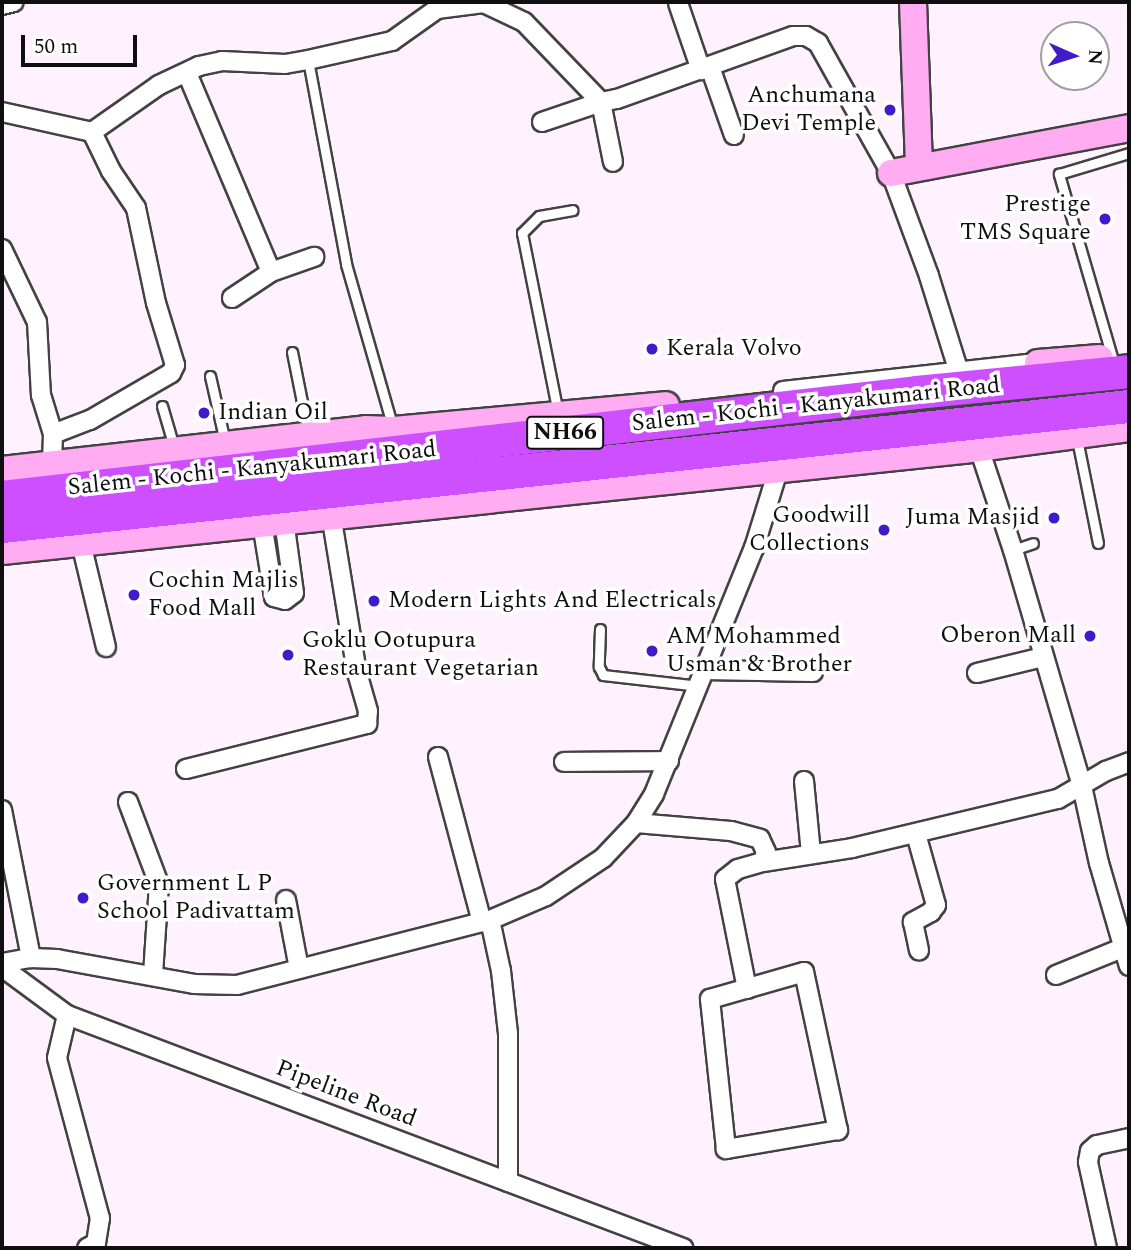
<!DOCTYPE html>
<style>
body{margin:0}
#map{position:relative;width:1131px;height:1250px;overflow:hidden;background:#fff1fe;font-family:Spectral,serif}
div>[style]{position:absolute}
.roads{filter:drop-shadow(2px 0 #424242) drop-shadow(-2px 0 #424242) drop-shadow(0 2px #424242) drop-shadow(0 -2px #424242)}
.lane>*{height:9px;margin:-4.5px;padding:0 4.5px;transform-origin:4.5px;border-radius:4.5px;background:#fff}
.street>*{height:18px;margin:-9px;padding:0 9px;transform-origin:9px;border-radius:9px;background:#fff}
.secondary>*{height:26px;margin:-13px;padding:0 13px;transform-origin:13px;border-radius:13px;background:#ffacf2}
.highway>*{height:33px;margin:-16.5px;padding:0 16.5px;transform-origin:16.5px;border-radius:16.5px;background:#ce4fff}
.dots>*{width:19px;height:19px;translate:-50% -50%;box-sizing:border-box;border:4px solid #fff;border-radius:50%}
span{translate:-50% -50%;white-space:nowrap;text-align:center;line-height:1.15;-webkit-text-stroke:7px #fff;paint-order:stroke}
.shield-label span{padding:2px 5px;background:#fff;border:2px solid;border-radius:5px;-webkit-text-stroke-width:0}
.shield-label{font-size:23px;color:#0f0f0f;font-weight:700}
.poi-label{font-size:24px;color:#0f0f0f}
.right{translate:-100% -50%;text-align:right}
.left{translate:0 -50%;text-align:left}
.street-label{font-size:24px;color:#0f0f0f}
.frame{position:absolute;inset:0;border:4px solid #0f0f0f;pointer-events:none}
.north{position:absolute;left:1040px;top:21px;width:70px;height:70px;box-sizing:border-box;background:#fff;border:2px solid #9f9f9f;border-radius:50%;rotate:93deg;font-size:19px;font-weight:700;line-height:28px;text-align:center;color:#0f0f0f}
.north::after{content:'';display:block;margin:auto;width:24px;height:32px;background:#411bca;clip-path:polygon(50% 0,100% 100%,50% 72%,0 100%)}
.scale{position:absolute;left:21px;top:35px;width:116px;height:32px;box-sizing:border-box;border:4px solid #0f0f0f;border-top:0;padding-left:9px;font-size:21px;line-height:24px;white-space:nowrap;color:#0f0f0f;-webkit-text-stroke:5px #fff;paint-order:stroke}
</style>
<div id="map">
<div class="roads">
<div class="lane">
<div style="left:308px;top:60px;width:208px;rotate:79.4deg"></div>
<div style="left:346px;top:264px;width:171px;rotate:74deg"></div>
<div style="left:292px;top:352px;width:82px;rotate:78.7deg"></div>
<div style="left:1112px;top:357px;width:191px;rotate:-106.2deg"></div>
<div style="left:1059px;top:174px;width:73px;rotate:-16.7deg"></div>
<div style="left:210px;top:376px;width:68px;rotate:77.2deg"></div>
<div style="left:162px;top:406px;width:43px;rotate:73.7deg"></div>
<div style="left:558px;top:413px;width:184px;rotate:-101.3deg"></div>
<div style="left:522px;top:233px;width:24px;rotate:-45deg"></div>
<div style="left:539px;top:216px;width:34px;rotate:-10deg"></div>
<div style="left:1077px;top:439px;width:106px;rotate:78.6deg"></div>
<div style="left:1013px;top:550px;width:21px;rotate:-19deg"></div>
<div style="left:600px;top:629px;width:38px;rotate:92deg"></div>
<div style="left:599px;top:667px;width:9px;rotate:63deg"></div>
<div style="left:603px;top:675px;width:97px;rotate:6.5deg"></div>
</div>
<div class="street">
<div style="left:678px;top:3px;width:71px;rotate:71.1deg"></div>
<div style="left:2px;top:5px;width:12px;rotate:-14deg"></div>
<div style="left:710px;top:67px;width:72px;rotate:70.6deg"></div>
<div style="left:187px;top:73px;width:216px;rotate:67.1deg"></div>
<div style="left:271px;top:272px;width:46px;rotate:-19.2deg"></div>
<div style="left:2px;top:112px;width:92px;rotate:12.5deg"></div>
<div style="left:542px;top:122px;width:62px;rotate:-18.7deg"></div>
<div style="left:601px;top:102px;width:61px;rotate:78.7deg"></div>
<div style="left:2px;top:249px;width:81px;rotate:64.4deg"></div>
<div style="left:37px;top:322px;width:73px;rotate:86.9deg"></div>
<div style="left:41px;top:395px;width:41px;rotate:72.9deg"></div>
<div style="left:53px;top:434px;width:30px;rotate:92deg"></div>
<div style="left:232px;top:298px;width:47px;rotate:-33.7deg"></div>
<div style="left:783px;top:391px;width:257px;rotate:-6.3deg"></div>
<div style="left:53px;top:434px;width:40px;rotate:-21deg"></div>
<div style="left:90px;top:420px;width:94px;rotate:-30.1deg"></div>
<div style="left:171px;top:373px;width:9px;rotate:-63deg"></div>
<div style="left:175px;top:365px;width:65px;rotate:-107deg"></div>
<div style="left:156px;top:303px;width:97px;rotate:-101.9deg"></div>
<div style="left:136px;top:208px;width:45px;rotate:-124deg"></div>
<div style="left:111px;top:171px;width:43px;rotate:-116deg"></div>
<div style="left:92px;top:132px;width:82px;rotate:-35deg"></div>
<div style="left:159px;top:85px;width:44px;rotate:-25.4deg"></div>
<div style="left:199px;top:66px;width:24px;rotate:-12deg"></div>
<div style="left:222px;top:61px;width:63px;rotate:2.7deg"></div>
<div style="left:285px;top:64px;width:23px;rotate:-10deg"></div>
<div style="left:308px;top:60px;width:86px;rotate:-12.7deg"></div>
<div style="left:392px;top:41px;width:55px;rotate:-35.4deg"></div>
<div style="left:437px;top:9px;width:47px;rotate:-7.3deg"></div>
<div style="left:484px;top:3px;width:44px;rotate:25.4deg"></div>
<div style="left:524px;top:22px;width:111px;rotate:46.1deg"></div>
<div style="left:601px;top:102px;width:16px;rotate:-11deg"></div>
<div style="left:617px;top:99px;width:187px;rotate:-19.7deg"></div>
<div style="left:793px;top:36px;width:13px"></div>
<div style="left:806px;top:36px;width:14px;rotate:30deg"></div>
<div style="left:818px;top:43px;width:149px;rotate:60.7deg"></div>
<div style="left:891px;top:173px;width:110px;rotate:69.7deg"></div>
<div style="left:929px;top:276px;width:97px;rotate:72.7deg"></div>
<div style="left:979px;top:448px;width:108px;rotate:71.6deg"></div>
<div style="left:1013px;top:550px;width:246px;rotate:73.7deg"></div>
<div style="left:1082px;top:786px;width:79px;rotate:77.6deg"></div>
<div style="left:1099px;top:863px;width:107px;rotate:73.8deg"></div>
<div style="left:262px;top:523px;width:75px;rotate:80.8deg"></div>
<div style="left:274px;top:597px;width:11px;rotate:15deg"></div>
<div style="left:285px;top:600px;width:11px;rotate:-38deg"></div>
<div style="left:294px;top:593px;width:74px;rotate:-97.8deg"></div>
<div style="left:81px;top:543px;width:107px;rotate:76.5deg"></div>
<div style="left:704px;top:670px;width:109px;rotate:1.1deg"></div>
<div style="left:977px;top:673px;width:68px;rotate:-13.6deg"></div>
<div style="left:438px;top:757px;width:171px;rotate:75.1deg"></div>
<div style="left:564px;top:762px;width:105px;rotate:-0.5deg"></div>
<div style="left:186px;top:769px;width:187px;rotate:-14deg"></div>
<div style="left:367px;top:724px;width:13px;rotate:-86deg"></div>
<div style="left:368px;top:711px;width:40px;rotate:-106deg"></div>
<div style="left:357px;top:673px;width:160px;rotate:-99.3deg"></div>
<div style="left:804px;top:781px;width:73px;rotate:84.5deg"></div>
<div style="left:128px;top:802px;width:88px;rotate:69.3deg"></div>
<div style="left:159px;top:884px;width:91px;rotate:93.8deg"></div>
<div style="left:2px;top:810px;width:151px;rotate:78.9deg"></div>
<div style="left:636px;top:823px;width:95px;rotate:4.8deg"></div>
<div style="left:731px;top:831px;width:30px;rotate:15deg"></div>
<div style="left:760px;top:839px;width:14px;rotate:65deg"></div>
<div style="left:766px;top:852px;width:10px;rotate:107deg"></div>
<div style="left:763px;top:862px;width:90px;rotate:-8.9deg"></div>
<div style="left:852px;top:848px;width:212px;rotate:-13.4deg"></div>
<div style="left:1058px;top:799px;width:56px;rotate:-30.3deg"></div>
<div style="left:1106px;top:771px;width:25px;rotate:-21deg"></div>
<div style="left:916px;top:834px;width:74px;rotate:74.3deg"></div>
<div style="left:936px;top:905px;width:9px;rotate:126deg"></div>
<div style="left:931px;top:912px;width:21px;rotate:151deg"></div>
<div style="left:913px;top:922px;width:29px;rotate:78deg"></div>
<div style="left:286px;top:900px;width:70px;rotate:79.3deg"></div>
<div style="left:490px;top:920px;width:52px;rotate:77.8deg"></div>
<div style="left:501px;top:971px;width:62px;rotate:83.6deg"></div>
<div style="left:508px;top:1033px;width:149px;rotate:90deg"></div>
<div style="left:2px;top:963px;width:29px;rotate:-10deg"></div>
<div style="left:31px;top:958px;width:26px;rotate:2deg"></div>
<div style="left:57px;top:959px;width:139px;rotate:10.3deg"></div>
<div style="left:194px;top:984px;width:43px;rotate:1.3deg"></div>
<div style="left:237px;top:985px;width:261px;rotate:-14.4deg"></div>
<div style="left:490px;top:920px;width:61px;rotate:-23.2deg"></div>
<div style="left:546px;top:896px;width:69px;rotate:-33.7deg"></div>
<div style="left:603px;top:858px;width:48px;rotate:-46.7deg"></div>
<div style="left:636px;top:823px;width:34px;rotate:-58deg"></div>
<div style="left:654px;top:794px;width:266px;rotate:-67.9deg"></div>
<div style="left:754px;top:548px;width:91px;rotate:-72.8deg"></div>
<div style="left:2px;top:967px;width:81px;rotate:36.4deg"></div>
<div style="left:67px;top:1015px;width:659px;rotate:20.72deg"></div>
<div style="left:804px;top:972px;width:162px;rotate:77.9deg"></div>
<div style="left:838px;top:1130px;width:114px;rotate:170.4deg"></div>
<div style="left:726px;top:1149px;width:151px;rotate:-96.1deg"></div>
<div style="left:710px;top:999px;width:98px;rotate:-16deg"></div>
<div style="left:1056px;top:975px;width:74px;rotate:-22.1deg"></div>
<div style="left:747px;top:989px;width:112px;rotate:-101.3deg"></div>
<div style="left:725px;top:879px;width:16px;rotate:-38deg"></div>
<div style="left:738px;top:869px;width:26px;rotate:-16deg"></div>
<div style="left:67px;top:1015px;width:44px;rotate:103.1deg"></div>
<div style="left:57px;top:1058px;width:166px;rotate:75deg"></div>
<div style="left:100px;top:1218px;width:25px;rotate:99deg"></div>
<div style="left:96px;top:1243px;width:10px;rotate:151deg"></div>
<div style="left:1107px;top:1248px;width:88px;rotate:-102.5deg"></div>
<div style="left:1088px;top:1162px;width:11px;rotate:-80deg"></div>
<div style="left:1090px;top:1151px;width:9px;rotate:-41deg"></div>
<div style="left:1097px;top:1145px;width:33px;rotate:-12deg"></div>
</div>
<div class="secondary">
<div style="left:913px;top:2px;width:165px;rotate:87.9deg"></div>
<div style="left:891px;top:173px;width:242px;rotate:-10.7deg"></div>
<div style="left:1038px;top:363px;width:62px;rotate:-4.6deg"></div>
<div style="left:2px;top:470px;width:366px;rotate:-6.4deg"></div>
<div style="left:366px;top:429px;width:27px;rotate:2deg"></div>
<div style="left:393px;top:430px;width:274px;rotate:-5.2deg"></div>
<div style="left:2px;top:551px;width:966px;rotate:-6deg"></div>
<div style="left:963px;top:450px;width:167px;rotate:-7.5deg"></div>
</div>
<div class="highway">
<div style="left:2px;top:497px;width:920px;rotate:-6.55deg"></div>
<div style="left:916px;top:392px;width:214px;rotate:-5.6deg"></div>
<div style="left:2px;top:526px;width:1133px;rotate:-6.08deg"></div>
</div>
</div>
<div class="dots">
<div style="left:890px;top:110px;background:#411bca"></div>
<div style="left:1105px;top:219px;background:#411bca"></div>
<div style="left:652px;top:349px;background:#411bca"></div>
<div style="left:204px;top:413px;background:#411bca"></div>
<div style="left:1054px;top:518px;background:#411bca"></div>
<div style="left:884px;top:530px;background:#411bca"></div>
<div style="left:134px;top:595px;background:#411bca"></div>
<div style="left:374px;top:601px;background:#411bca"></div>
<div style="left:1090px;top:636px;background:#411bca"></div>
<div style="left:652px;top:651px;background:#411bca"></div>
<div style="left:288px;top:655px;background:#411bca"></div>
<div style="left:83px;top:898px;background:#411bca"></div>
</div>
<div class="shield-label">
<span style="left:565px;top:433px">NH66</span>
</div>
<div class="poi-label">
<span class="right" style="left:876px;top:110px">Anchumana<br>Devi Temple</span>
<span class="right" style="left:1091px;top:219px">Prestige<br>TMS Square</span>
<span class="left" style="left:666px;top:349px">Kerala Volvo</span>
<span class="left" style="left:218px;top:413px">Indian Oil</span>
<span class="right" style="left:870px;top:530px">Goodwill<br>Collections</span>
<span class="right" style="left:1040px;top:518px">Juma Masjid</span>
<span class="left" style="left:148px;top:595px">Cochin Majlis<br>Food Mall</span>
<span class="left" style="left:388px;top:601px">Modern Lights And Electricals</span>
<span class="right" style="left:1076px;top:636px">Oberon Mall</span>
<span class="left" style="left:666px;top:651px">AM Mohammed<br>Usman &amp; Brother</span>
<span class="left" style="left:302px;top:655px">Goklu Ootupura<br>Restaurant Vegetarian</span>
<span class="left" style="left:97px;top:898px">Government L P<br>School Padivattam</span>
</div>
<div class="street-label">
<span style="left:816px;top:405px;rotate:-6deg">Salem - Kochi - Kanyakumari Road</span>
<span style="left:252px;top:469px;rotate:-6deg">Salem - Kochi - Kanyakumari Road</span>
<span style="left:346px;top:1094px;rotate:21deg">Pipeline Road</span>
</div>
<div class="frame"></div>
<div class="north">N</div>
<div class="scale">50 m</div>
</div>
